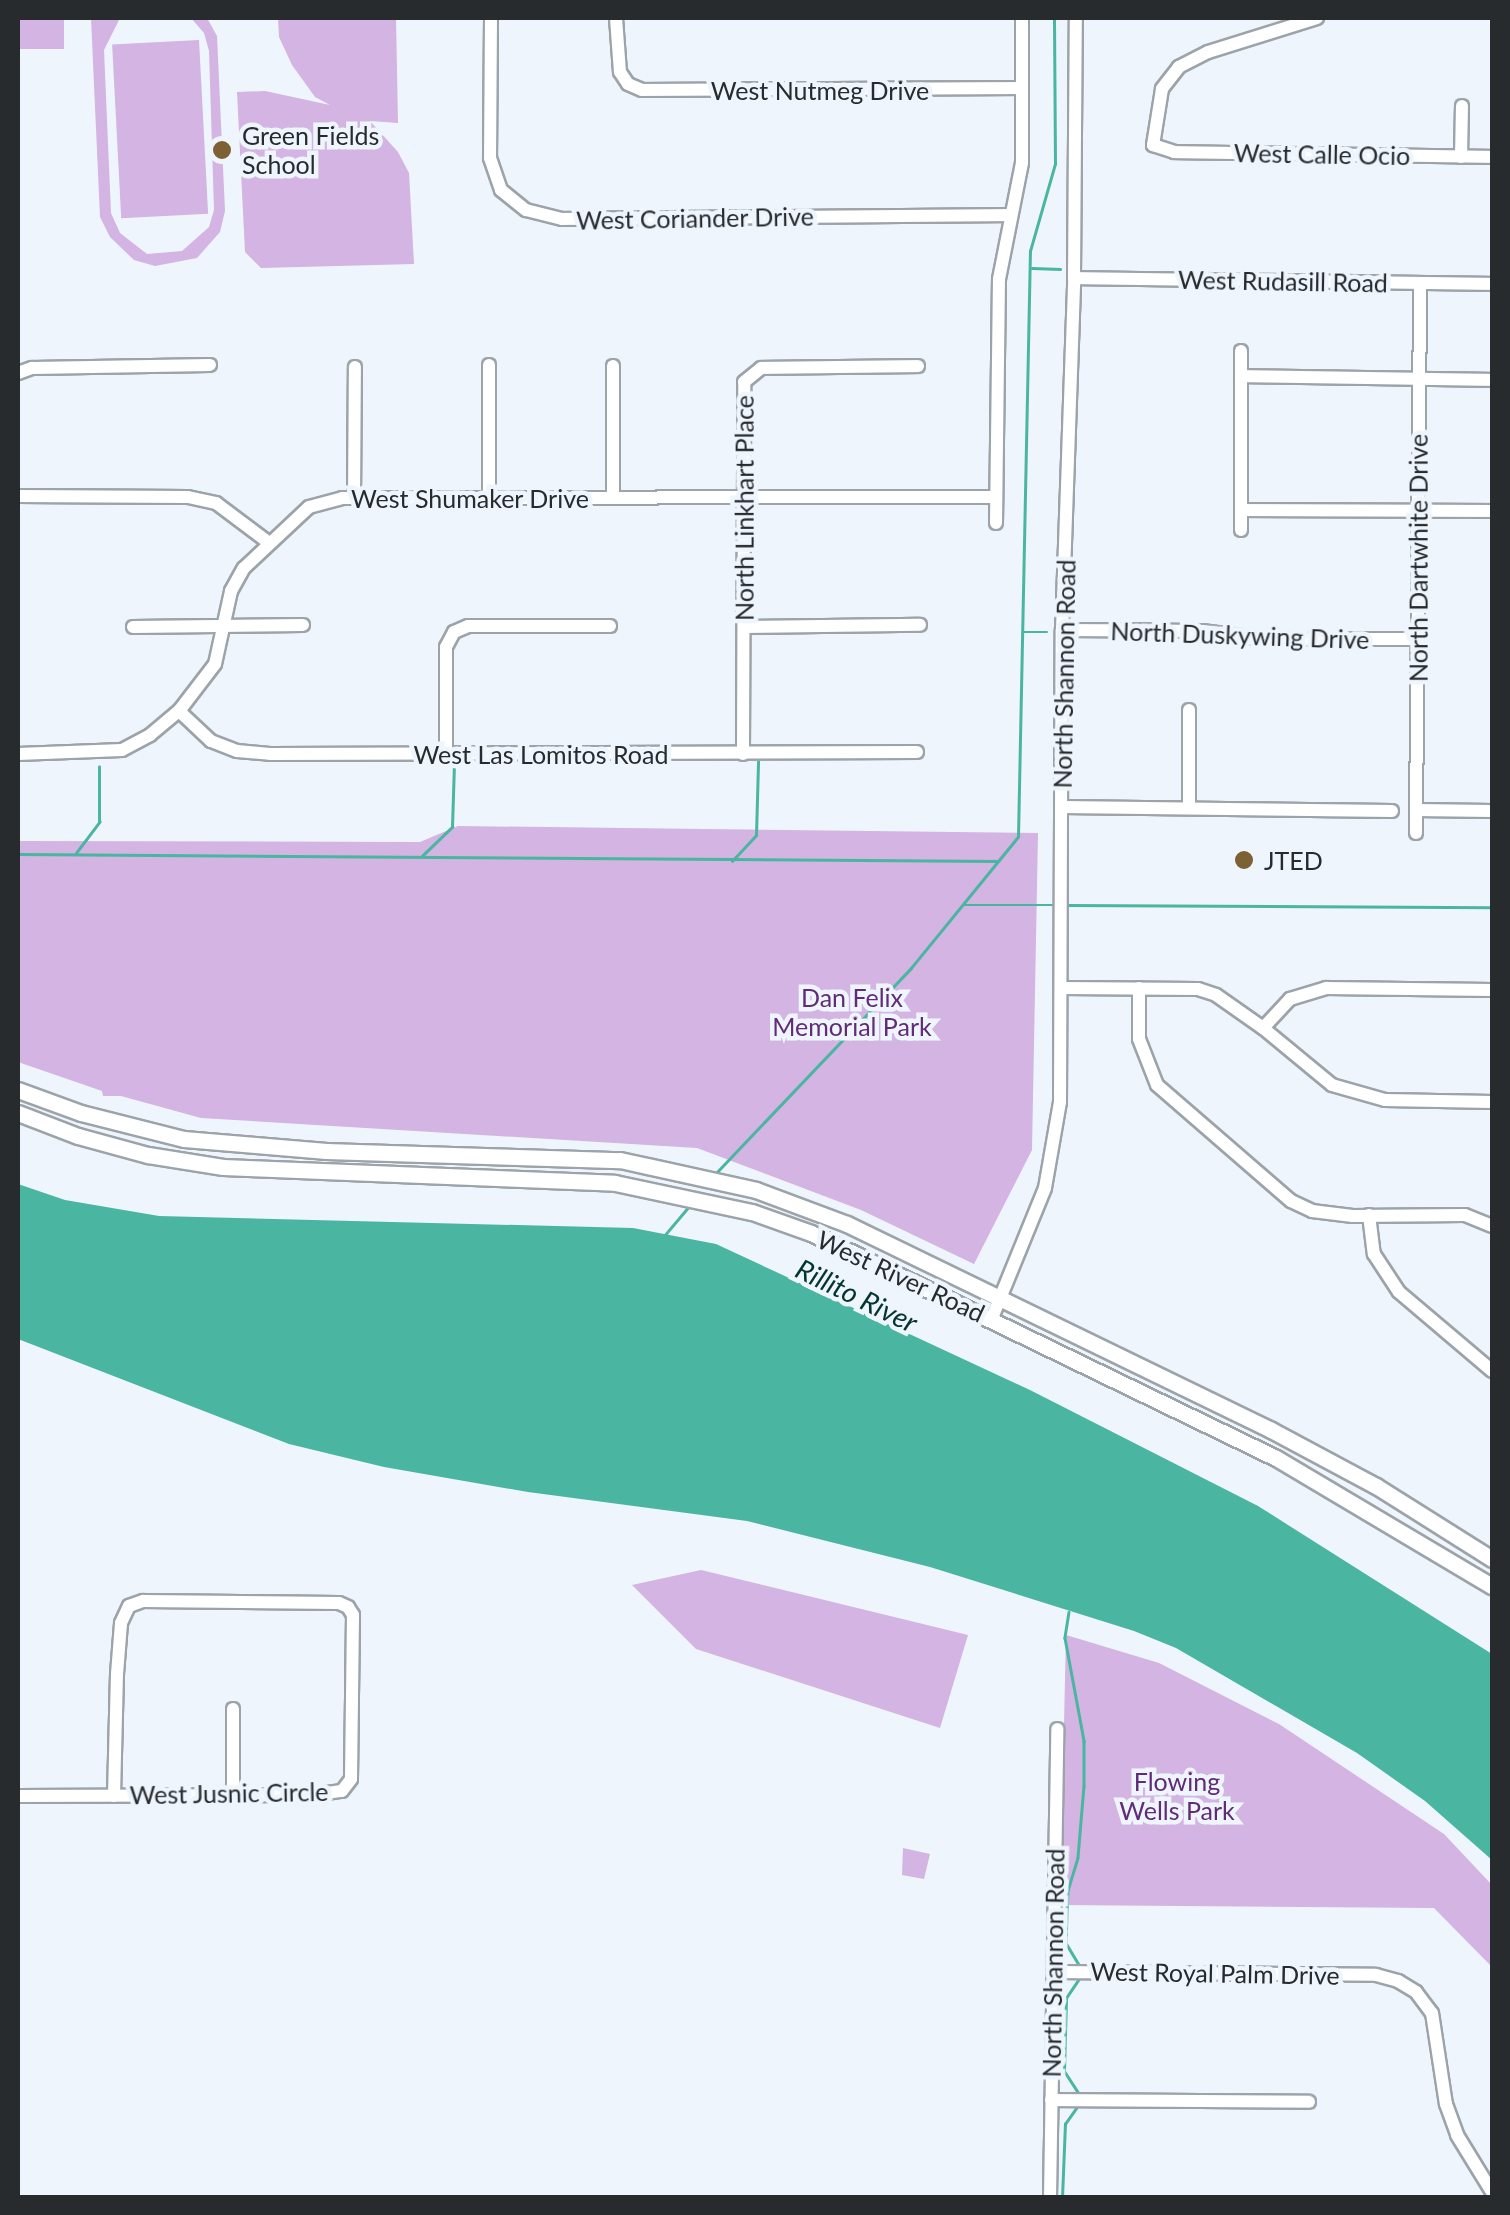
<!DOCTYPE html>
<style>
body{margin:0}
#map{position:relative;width:1510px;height:2215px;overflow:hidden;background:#eef5fc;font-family:Lato,sans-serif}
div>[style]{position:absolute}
.green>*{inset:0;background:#d3b4e2;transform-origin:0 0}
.water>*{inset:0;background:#4ab5a0}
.stream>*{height:2.5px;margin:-1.25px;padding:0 1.25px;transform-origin:1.25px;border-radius:1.25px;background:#4ab5a0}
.roads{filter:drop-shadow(2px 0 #9ca3a9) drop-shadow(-2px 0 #9ca3a9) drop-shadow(0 2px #9ca3a9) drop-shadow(0 -2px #9ca3a9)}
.minor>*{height:12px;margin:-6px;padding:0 6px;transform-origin:6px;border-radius:6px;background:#fff}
.major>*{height:15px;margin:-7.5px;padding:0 7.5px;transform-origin:7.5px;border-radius:7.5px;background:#fff}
.dots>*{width:28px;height:28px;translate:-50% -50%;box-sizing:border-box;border:5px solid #eef5fc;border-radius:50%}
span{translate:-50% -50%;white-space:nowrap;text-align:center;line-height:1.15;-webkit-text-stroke:9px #eef5fc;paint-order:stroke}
.street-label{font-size:25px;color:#282b2e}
.poi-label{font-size:25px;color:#282b2e}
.left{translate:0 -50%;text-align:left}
.park-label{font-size:25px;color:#612b78}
.water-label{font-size:28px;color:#03362e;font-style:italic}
.frame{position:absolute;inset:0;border:20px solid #282b2e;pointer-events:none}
</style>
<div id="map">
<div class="green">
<div style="left:18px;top:18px;width:46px;height:31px"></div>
<div style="clip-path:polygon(91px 18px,120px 18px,104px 50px,111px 213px,120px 233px,147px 254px,182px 251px,209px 227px,214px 210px,209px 51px,204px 33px,191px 18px,207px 18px,217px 36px,225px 211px,220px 232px,197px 258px,155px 266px,134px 260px,110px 237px,100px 217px)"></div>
<div style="clip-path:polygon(278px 18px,396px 18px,398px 123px,370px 121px,398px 152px,409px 173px,414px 264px,261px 268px,245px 252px,237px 92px,265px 91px,330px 105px,315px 97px,292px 65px,279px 37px)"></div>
<div style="left:199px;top:40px;width:174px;height:87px;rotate:87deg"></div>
<div style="clip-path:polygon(458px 826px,1038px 833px,1032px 1150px,974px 1264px,861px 1210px,697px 1148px,201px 1118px,121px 1096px,103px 1096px,102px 1091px,18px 1062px,18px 841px,420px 842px)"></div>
<div style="clip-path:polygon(701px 1570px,968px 1635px,940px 1728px,696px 1649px,632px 1585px)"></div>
<div style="clip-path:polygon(1066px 1635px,1159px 1663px,1279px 1724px,1444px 1834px,1492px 1885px,1492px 1967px,1434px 1908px,1060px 1905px)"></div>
<div style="clip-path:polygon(903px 1848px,930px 1854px,924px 1879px,902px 1875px)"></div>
</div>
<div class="water">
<div style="clip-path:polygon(18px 1184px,65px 1200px,159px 1216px,633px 1228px,716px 1244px,1030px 1390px,1258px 1506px,1492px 1654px,1492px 1860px,1425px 1801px,1357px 1753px,1176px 1648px,1134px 1631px,930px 1567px,747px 1521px,528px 1492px,384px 1467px,289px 1444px,18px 1339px)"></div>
</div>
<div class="stream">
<div style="left:1032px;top:268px;width:28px;rotate:2deg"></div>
<div style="left:1024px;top:632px;width:23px"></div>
<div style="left:76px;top:853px;width:39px;rotate:-53deg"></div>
<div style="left:99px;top:822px;width:55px;rotate:-90deg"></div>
<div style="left:18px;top:854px;width:979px;rotate:0.41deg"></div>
<div style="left:422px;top:856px;width:42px;rotate:-44deg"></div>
<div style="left:452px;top:827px;width:62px;rotate:-88.2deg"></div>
<div style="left:732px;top:861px;width:35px;rotate:-47deg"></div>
<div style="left:756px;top:835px;width:73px;rotate:-88.4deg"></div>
<div style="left:964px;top:905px;width:92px"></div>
<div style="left:1064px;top:905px;width:428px;rotate:0.3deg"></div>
<div style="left:715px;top:1174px;width:284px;rotate:-46.4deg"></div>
<div style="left:911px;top:968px;width:169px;rotate:-50.8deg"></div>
<div style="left:1018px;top:837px;width:586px;rotate:-88.83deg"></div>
<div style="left:1030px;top:251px;width:91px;rotate:-74deg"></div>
<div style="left:1055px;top:164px;width:146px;rotate:-90.4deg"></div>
<div style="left:664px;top:1236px;width:38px;rotate:-50deg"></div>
<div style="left:1069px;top:1612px;width:26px;rotate:99deg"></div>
<div style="left:1065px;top:1638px;width:105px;rotate:79.5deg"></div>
<div style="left:1084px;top:1741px;width:45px;rotate:90deg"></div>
<div style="left:1084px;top:1786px;width:72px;rotate:94.8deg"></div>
<div style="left:1078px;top:1858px;width:34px;rotate:107deg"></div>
<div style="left:1068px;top:1890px;width:53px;rotate:92.2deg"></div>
<div style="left:1066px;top:1943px;width:29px;rotate:59deg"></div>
<div style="left:1080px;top:2096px;width:30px;rotate:-123deg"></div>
<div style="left:1064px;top:2071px;width:73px;rotate:-88.4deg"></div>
<div style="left:1066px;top:1998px;width:27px;rotate:-56deg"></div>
<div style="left:1062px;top:2198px;width:74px;rotate:-87.7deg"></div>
<div style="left:1065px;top:2124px;width:24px;rotate:-55deg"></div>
</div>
<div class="roads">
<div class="minor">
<div style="left:491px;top:18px;width:140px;rotate:90.4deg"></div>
<div style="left:490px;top:158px;width:34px;rotate:71deg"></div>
<div style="left:501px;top:190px;width:32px;rotate:39deg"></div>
<div style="left:526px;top:210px;width:37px;rotate:14deg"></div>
<div style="left:562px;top:219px;width:449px;rotate:-0.5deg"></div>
<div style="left:616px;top:18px;width:54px;rotate:85.8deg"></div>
<div style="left:620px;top:72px;width:14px;rotate:56deg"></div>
<div style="left:628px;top:84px;width:15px;rotate:23deg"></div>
<div style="left:642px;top:90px;width:377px;rotate:-0.3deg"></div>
<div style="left:1317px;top:18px;width:114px;rotate:162.7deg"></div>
<div style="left:1208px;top:52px;width:33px;rotate:153deg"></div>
<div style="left:1179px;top:67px;width:28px;rotate:128deg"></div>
<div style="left:1162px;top:89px;width:57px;rotate:99.1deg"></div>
<div style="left:1153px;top:145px;width:22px;rotate:18deg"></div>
<div style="left:1174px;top:152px;width:318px;rotate:0.9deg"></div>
<div style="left:1461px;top:157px;width:51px;rotate:-88.9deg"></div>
<div style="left:1074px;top:278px;width:418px;rotate:0.8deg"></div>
<div style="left:1241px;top:351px;width:179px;rotate:90deg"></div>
<div style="left:613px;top:366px;width:131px;rotate:90deg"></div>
<div style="left:18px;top:373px;width:15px;rotate:-20deg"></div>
<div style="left:32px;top:368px;width:178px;rotate:-1deg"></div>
<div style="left:1241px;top:376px;width:251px;rotate:0.9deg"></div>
<div style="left:18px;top:496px;width:170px;rotate:0.3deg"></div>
<div style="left:188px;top:497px;width:29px;rotate:12deg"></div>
<div style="left:216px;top:503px;width:65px;rotate:36.9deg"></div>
<div style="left:489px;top:497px;width:132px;rotate:-90deg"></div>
<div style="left:354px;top:498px;width:131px;rotate:-89.6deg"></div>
<div style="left:1241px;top:510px;width:251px;rotate:0.2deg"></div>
<div style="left:996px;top:523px;width:244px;rotate:-89.3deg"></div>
<div style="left:999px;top:279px;width:118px;rotate:-78.8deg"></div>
<div style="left:1022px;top:163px;width:145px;rotate:-90deg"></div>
<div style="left:133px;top:627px;width:170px;rotate:-0.7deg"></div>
<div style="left:745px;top:627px;width:175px;rotate:-0.7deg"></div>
<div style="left:1062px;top:630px;width:140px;rotate:0.4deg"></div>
<div style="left:1202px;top:631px;width:64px;rotate:7.2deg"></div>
<div style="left:1265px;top:639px;width:153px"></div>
<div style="left:179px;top:711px;width:44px;rotate:43.2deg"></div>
<div style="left:211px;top:741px;width:28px;rotate:21deg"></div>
<div style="left:237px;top:751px;width:33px;rotate:5deg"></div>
<div style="left:270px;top:754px;width:647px;rotate:-0.18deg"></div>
<div style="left:446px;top:753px;width:106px;rotate:-90deg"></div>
<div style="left:446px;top:647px;width:17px;rotate:-62deg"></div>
<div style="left:454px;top:632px;width:15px;rotate:-23deg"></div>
<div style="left:468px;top:626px;width:142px"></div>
<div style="left:18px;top:754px;width:104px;rotate:-2.2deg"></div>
<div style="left:122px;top:750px;width:32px;rotate:-28deg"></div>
<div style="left:150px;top:735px;width:38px;rotate:-40deg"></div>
<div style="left:179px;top:711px;width:59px;rotate:-52.5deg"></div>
<div style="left:215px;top:664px;width:75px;rotate:-77.6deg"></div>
<div style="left:231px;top:591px;width:26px;rotate:-61deg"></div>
<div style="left:244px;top:568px;width:89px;rotate:-43.2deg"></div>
<div style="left:309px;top:507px;width:34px;rotate:-15deg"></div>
<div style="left:342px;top:498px;width:654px;rotate:-0.09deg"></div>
<div style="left:743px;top:754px;width:372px;rotate:-89.8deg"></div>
<div style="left:744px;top:382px;width:22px;rotate:-39deg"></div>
<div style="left:761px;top:368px;width:157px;rotate:-0.7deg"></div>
<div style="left:1062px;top:807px;width:330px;rotate:0.7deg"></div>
<div style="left:1189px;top:808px;width:98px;rotate:-90deg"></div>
<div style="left:1416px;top:810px;width:76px;rotate:0.8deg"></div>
<div style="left:1416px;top:833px;width:550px;rotate:-89.58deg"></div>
<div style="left:1062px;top:988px;width:136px;rotate:0.4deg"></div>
<div style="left:1198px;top:989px;width:19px;rotate:18deg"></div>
<div style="left:1216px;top:995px;width:57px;rotate:35.1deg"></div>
<div style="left:1263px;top:1028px;width:89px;rotate:39.6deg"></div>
<div style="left:1332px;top:1085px;width:55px;rotate:15.8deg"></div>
<div style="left:1385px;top:1100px;width:107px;rotate:1.1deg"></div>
<div style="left:1139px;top:988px;width:51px;rotate:90deg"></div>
<div style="left:1139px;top:1039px;width:49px;rotate:68.6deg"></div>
<div style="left:1157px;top:1085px;width:177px;rotate:40.9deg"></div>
<div style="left:1291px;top:1201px;width:23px;rotate:25deg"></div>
<div style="left:1312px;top:1211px;width:41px;rotate:7deg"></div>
<div style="left:1353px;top:1216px;width:112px;rotate:-0.5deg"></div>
<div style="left:1465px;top:1215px;width:29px;rotate:22deg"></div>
<div style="left:1263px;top:1028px;width:40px;rotate:-47deg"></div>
<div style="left:1290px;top:999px;width:38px;rotate:-17deg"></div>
<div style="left:1326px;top:988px;width:166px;rotate:0.7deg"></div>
<div style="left:1369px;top:1215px;width:39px;rotate:83deg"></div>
<div style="left:1374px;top:1254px;width:45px;rotate:56.7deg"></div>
<div style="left:1399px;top:1292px;width:122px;rotate:40.3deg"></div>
<div style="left:992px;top:1318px;width:140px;rotate:-67.8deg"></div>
<div style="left:1045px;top:1188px;width:87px;rotate:-80.1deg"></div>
<div style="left:1060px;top:1102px;width:472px;rotate:-89.8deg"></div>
<div style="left:1062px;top:630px;width:352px;rotate:-88deg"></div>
<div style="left:1074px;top:278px;width:260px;rotate:-89.6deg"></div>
<div style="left:233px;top:1709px;width:86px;rotate:90deg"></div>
<div style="left:18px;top:1796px;width:294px;rotate:-0.2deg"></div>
<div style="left:312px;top:1795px;width:30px;rotate:-8deg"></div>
<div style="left:342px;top:1791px;width:15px;rotate:-53deg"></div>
<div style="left:351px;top:1779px;width:164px;rotate:-89.3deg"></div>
<div style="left:353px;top:1615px;width:9px;rotate:-122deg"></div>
<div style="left:114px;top:1796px;width:122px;rotate:-88.6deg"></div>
<div style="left:117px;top:1674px;width:51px;rotate:-85.5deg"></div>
<div style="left:121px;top:1623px;width:19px;rotate:-65deg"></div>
<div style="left:129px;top:1606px;width:15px;rotate:-20deg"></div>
<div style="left:143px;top:1601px;width:196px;rotate:0.6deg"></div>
<div style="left:339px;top:1603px;width:10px;rotate:24deg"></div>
<div style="left:1054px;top:1972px;width:322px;rotate:0.5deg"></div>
<div style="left:1376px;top:1975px;width:23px;rotate:15deg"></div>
<div style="left:1398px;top:1981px;width:21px;rotate:31deg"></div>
<div style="left:1416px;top:1992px;width:26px;rotate:53deg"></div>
<div style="left:1432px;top:2013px;width:92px;rotate:81.3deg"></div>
<div style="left:1446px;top:2104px;width:33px;rotate:70deg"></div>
<div style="left:1457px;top:2135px;width:67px;rotate:58.4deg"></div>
<div style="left:1051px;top:2100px;width:258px;rotate:0.4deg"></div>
<div style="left:1050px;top:2198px;width:469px;rotate:-89.1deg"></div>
</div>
<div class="major">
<div style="left:18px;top:1090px;width:67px;rotate:20.1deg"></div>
<div style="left:81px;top:1113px;width:106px;rotate:14.2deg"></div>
<div style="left:184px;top:1139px;width:143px;rotate:4.8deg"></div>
<div style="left:326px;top:1151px;width:294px;rotate:1.8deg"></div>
<div style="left:620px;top:1160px;width:139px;rotate:12.4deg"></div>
<div style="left:756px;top:1190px;width:97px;rotate:20.5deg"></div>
<div style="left:847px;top:1224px;width:471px;rotate:25.9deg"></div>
<div style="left:1271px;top:1430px;width:119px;rotate:28.1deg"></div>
<div style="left:1376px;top:1486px;width:137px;rotate:32.2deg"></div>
<div style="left:18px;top:1113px;width:64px;rotate:21deg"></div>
<div style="left:78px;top:1136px;width:73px;rotate:15.2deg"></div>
<div style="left:148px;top:1155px;width:76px;rotate:9.1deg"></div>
<div style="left:223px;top:1167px;width:392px;rotate:2.3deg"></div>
<div style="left:615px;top:1183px;width:140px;rotate:12deg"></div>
<div style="left:752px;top:1212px;width:63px;rotate:19.6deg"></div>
<div style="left:811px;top:1233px;width:517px;rotate:25.82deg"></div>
<div style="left:1276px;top:1458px;width:251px;rotate:30.7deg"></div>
</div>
</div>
<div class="dots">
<div style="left:222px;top:150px;background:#7d6033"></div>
<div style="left:1244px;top:860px;background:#7d6033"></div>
</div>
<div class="street-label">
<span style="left:820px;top:90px">West Nutmeg Drive</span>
<span style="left:1322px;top:154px;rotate:1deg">West Calle Ocio</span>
<span style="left:695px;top:218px;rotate:-1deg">West Coriander Drive</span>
<span style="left:1283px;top:281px;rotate:1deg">West Rudasill Road</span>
<span style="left:470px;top:498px">West Shumaker Drive</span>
<span style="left:744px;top:508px;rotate:-90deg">North Linkhart Place</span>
<span style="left:1418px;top:558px;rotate:-90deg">North Dartwhite Drive</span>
<span style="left:1240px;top:635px;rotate:2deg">North Duskywing Drive</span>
<span style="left:1064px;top:674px;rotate:-89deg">North Shannon Road</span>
<span style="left:541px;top:754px">West Las Lomitos Road</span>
<span style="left:901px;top:1276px;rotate:25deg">West River Road</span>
<span style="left:229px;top:1793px;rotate:-1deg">West Jusnic Circle</span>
<span style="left:1053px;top:1963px;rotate:-89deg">North Shannon Road</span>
<span style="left:1215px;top:1973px;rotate:1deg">West Royal Palm Drive</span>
</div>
<div class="poi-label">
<span class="left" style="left:242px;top:150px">Green Fields<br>School</span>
<span class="left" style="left:1264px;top:860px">JTED</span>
</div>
<div class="park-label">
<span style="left:852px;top:1012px">Dan Felix<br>Memorial Park</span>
<span style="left:1177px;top:1796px">Flowing<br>Wells Park</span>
</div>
<div class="water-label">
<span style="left:857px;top:1295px;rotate:26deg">Rillito River</span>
</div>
<div class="frame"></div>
</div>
